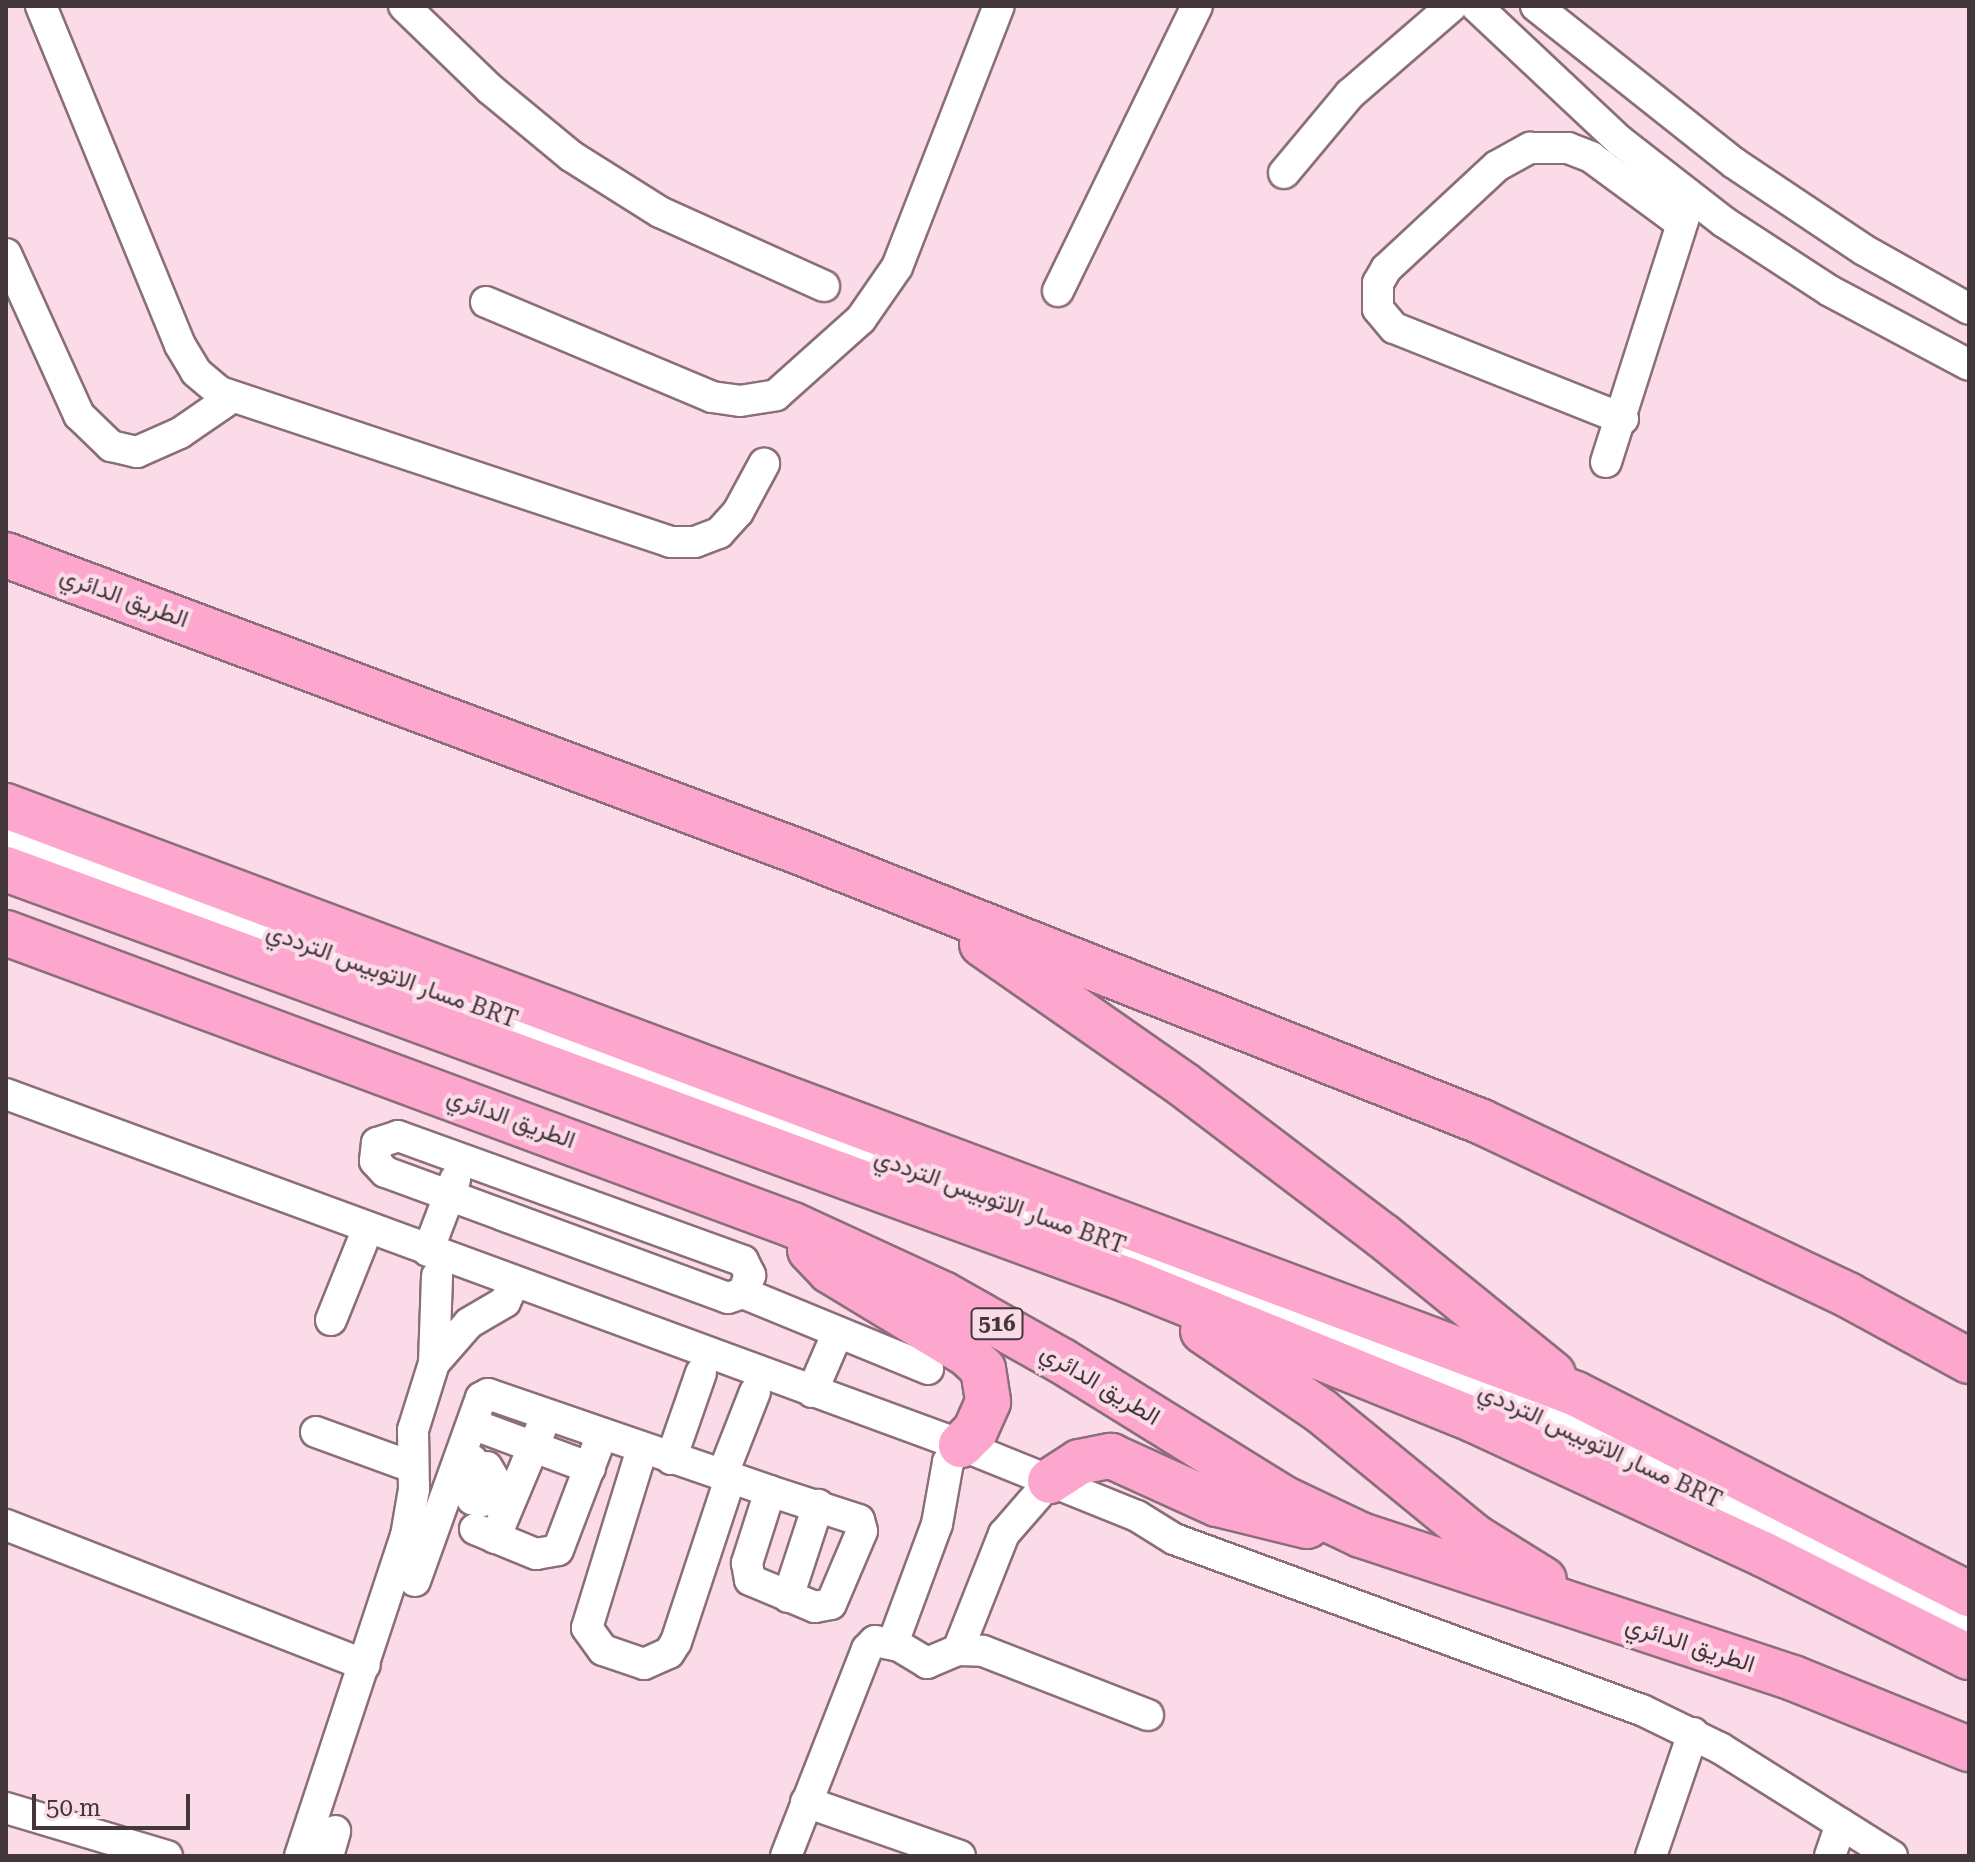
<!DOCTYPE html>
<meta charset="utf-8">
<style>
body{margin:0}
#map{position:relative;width:1975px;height:1862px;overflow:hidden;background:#fadbe7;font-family:"Roboto Serif",Vazirmatn,serif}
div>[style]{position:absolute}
.roads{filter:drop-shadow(2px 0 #8a6f7a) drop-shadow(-2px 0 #8a6f7a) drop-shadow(0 2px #8a6f7a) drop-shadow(0 -2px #8a6f7a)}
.minor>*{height:30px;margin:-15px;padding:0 15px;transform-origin:15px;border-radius:15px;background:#fff}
.highway>*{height:44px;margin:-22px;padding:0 22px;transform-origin:22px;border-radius:22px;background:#fea7ce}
span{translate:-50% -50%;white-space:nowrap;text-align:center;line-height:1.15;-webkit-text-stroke:8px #fadbe7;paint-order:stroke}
.shield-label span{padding:2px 6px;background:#fadbe7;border:2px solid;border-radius:6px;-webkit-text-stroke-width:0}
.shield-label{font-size:22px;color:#43373c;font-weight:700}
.street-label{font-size:24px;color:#43373c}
.frame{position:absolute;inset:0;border:8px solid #43373c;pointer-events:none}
.scale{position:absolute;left:32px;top:1794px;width:158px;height:36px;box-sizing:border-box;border:4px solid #43373c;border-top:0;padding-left:10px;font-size:24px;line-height:28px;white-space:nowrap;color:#43373c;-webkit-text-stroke:6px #fadbe7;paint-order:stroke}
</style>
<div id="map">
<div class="roads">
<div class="minor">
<div style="left:41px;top:6px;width:366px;rotate:67.7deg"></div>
<div style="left:180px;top:345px;width:31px;rotate:59deg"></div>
<div style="left:196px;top:372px;width:31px;rotate:40deg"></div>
<div style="left:220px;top:392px;width:474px;rotate:18.4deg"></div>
<div style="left:670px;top:542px;width:25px"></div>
<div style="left:695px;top:542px;width:26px;rotate:-21deg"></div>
<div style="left:719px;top:533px;width:28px;rotate:-48deg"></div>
<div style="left:738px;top:512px;width:55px;rotate:-61.6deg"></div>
<div style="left:404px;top:6px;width:120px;rotate:44deg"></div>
<div style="left:490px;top:89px;width:105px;rotate:39.6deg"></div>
<div style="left:571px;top:156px;width:105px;rotate:32.2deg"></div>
<div style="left:660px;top:212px;width:180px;rotate:24.3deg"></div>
<div style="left:1476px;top:6px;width:197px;rotate:43.2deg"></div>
<div style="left:1620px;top:141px;width:132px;rotate:37.9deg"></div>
<div style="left:1724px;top:222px;width:126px;rotate:33.1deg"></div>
<div style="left:1830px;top:291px;width:157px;rotate:28deg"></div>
<div style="left:1536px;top:6px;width:253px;rotate:38.4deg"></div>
<div style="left:1734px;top:163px;width:156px;rotate:33.8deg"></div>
<div style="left:1864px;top:250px;width:120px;rotate:29.3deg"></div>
<div style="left:1284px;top:173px;width:103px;rotate:-50.1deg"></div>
<div style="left:1350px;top:94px;width:135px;rotate:-40.8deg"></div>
<div style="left:6px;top:254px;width:177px;rotate:65.6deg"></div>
<div style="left:79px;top:415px;width:45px;rotate:44.1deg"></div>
<div style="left:111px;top:446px;width:27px;rotate:13deg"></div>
<div style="left:137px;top:452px;width:47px;rotate:-23.8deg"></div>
<div style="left:180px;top:433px;width:62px;rotate:-34.5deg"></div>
<div style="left:1058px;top:291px;width:317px;rotate:-64deg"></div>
<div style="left:486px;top:302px;width:245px;rotate:22.8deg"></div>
<div style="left:712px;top:397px;width:28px;rotate:8deg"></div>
<div style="left:740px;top:401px;width:36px;rotate:-9deg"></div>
<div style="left:776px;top:395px;width:114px;rotate:-41.8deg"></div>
<div style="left:861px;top:319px;width:63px;rotate:-55.3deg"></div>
<div style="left:897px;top:267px;width:280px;rotate:-68.7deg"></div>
<div style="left:1623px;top:419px;width:246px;rotate:-158.3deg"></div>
<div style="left:1394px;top:328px;width:25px;rotate:-130deg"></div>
<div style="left:1378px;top:309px;width:26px;rotate:-90deg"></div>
<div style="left:1378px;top:283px;width:16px;rotate:-60deg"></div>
<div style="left:1386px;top:269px;width:151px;rotate:-42.9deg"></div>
<div style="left:1497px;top:166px;width:38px;rotate:-29deg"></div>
<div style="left:1530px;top:148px;width:38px"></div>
<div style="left:1568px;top:148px;width:25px;rotate:21deg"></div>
<div style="left:1591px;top:157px;width:112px;rotate:36.3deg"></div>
<div style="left:1606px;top:462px;width:270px;rotate:-72.3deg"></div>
<div style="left:6px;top:833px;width:1262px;rotate:20.4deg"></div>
<div style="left:1189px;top:1273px;width:370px;rotate:21.9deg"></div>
<div style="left:1532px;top:1411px;width:436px;rotate:25.9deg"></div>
<div style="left:1924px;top:1601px;width:52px;rotate:31deg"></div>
<div style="left:6px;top:1094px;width:1017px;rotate:20.18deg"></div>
<div style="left:961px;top:1445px;width:190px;rotate:22deg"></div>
<div style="left:1137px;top:1516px;width:44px;rotate:31.9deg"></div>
<div style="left:1174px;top:1539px;width:498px;rotate:20.1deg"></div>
<div style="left:1642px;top:1710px;width:87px;rotate:26deg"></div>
<div style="left:1720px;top:1748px;width:203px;rotate:32.1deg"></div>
<div style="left:398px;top:1136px;width:367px;rotate:19.9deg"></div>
<div style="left:743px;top:1261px;width:16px;rotate:63deg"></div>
<div style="left:750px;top:1275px;width:19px;rotate:111deg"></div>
<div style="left:743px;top:1293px;width:16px;rotate:162deg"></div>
<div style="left:728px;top:1298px;width:365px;rotate:-159.8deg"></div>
<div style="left:385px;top:1172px;width:15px;rotate:-132deg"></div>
<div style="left:375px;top:1161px;width:18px;rotate:-84deg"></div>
<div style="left:377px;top:1143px;width:22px;rotate:-18deg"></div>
<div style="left:428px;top:1251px;width:76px;rotate:-69.2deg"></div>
<div style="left:743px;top:1293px;width:200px;rotate:22.3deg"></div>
<div style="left:331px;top:1320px;width:83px;rotate:-68.1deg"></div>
<div style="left:434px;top:1363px;width:53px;rotate:-48.8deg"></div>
<div style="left:469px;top:1323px;width:42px;rotate:-30.3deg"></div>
<div style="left:505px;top:1302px;width:21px;rotate:-65deg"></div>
<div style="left:812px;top:1392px;width:65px;rotate:-66.6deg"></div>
<div style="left:472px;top:1424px;width:126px;rotate:20.4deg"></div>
<div style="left:316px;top:1432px;width:102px;rotate:20deg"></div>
<div style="left:642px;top:1449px;width:187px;rotate:107.1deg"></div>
<div style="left:587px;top:1628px;width:27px;rotate:54deg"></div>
<div style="left:603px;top:1650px;width:43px;rotate:18.9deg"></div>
<div style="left:644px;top:1664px;width:27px;rotate:-24deg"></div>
<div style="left:669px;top:1653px;width:13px;rotate:-58deg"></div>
<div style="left:676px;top:1642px;width:172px;rotate:-71.7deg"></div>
<div style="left:671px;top:1459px;width:91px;rotate:-70.8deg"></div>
<div style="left:472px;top:1460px;width:21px;rotate:113deg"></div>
<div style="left:464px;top:1479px;width:22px;rotate:68deg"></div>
<div style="left:472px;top:1499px;width:11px;rotate:10deg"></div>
<div style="left:483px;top:1501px;width:21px;rotate:-45deg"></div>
<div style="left:498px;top:1486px;width:22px;rotate:-120deg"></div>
<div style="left:722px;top:1476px;width:90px;rotate:-68.6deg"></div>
<div style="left:6px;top:1525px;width:385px;rotate:21.3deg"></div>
<div style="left:475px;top:1529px;width:66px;rotate:22.3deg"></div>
<div style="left:536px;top:1554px;width:22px;rotate:-10deg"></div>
<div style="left:558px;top:1550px;width:124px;rotate:-69.2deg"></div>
<div style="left:495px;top:1538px;width:134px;rotate:-67.2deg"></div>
<div style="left:415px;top:1581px;width:195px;rotate:-70.2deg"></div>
<div style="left:481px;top:1398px;width:8px;rotate:-30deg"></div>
<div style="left:488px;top:1394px;width:298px;rotate:19deg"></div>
<div style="left:770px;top:1491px;width:76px;rotate:107.7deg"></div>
<div style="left:747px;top:1563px;width:17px;rotate:80deg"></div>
<div style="left:750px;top:1580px;width:70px;rotate:22.6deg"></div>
<div style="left:815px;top:1607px;width:16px;rotate:-11deg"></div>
<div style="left:831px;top:1604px;width:79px;rotate:-67deg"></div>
<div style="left:862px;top:1531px;width:11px;rotate:-105deg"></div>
<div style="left:859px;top:1520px;width:94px;rotate:-162deg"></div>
<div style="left:788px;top:1597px;width:97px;rotate:-71.9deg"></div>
<div style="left:893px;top:1643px;width:127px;rotate:-69.7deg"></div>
<div style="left:937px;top:1524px;width:63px;rotate:-79.9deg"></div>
<div style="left:948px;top:1462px;width:21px;rotate:-53deg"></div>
<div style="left:958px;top:1650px;width:125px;rotate:-68.4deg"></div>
<div style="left:1004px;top:1534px;width:70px;rotate:-49deg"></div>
<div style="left:806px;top:1802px;width:163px;rotate:19.3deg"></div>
<div style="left:6px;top:1808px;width:168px;rotate:16.6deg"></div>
<div style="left:300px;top:1856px;width:337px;rotate:-71.7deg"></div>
<div style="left:406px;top:1536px;width:48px;rotate:-80.3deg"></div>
<div style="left:414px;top:1489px;width:59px;rotate:-91deg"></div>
<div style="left:413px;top:1430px;width:70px;rotate:-72.6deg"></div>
<div style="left:434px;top:1363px;width:87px;rotate:-88deg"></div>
<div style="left:328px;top:1856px;width:26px;rotate:-74deg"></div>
<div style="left:786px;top:1856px;width:222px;rotate:-68.6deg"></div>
<div style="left:867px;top:1649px;width:11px;rotate:-45deg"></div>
<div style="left:875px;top:1641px;width:25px;rotate:12deg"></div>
<div style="left:899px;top:1646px;width:33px;rotate:31deg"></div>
<div style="left:927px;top:1663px;width:34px;rotate:-23deg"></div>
<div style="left:958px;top:1650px;width:25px;rotate:2deg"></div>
<div style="left:983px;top:1651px;width:177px;rotate:21.2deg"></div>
<div style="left:1651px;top:1856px;width:130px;rotate:-71.1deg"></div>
<div style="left:1830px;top:1856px;width:34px;rotate:-71deg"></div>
</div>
<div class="highway">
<div style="left:6px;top:555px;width:850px;rotate:20.52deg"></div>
<div style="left:802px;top:853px;width:731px;rotate:21.58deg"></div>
<div style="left:1482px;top:1122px;width:405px;rotate:25.3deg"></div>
<div style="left:1848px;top:1295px;width:138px;rotate:28.6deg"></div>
<div style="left:6px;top:806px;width:1676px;rotate:20.53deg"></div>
<div style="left:1576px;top:1394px;width:441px;rotate:27deg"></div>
<div style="left:6px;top:869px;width:1195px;rotate:20.12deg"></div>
<div style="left:1128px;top:1280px;width:373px;rotate:22deg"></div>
<div style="left:1474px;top:1420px;width:319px;rotate:24.9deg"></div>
<div style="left:1763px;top:1554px;width:230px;rotate:26.6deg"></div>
<div style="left:6px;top:933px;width:839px;rotate:20.36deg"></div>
<div style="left:793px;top:1225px;width:165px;rotate:24.7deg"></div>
<div style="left:943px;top:1294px;width:137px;rotate:29.4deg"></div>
<div style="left:1062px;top:1361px;width:260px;rotate:31.8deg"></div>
<div style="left:1283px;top:1498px;width:86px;rotate:25.4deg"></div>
<div style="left:1361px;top:1535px;width:455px;rotate:18.3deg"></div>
<div style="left:1793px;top:1678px;width:190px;rotate:22deg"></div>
<div style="left:982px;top:944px;width:246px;rotate:34.9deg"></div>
<div style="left:1184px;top:1085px;width:250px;rotate:37.2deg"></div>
<div style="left:1383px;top:1236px;width:219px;rotate:39.1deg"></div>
<div style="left:810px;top:1250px;width:29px;rotate:46deg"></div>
<div style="left:830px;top:1271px;width:160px;rotate:31.2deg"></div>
<div style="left:967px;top:1354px;width:22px;rotate:43deg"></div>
<div style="left:983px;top:1369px;width:33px;rotate:81deg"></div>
<div style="left:988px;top:1402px;width:32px;rotate:114deg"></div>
<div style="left:975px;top:1431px;width:20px;rotate:135deg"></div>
<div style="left:1203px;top:1331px;width:143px;rotate:34.1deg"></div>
<div style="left:1321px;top:1411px;width:199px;rotate:39.3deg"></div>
<div style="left:1475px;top:1537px;width:81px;rotate:31.9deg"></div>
<div style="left:1050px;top:1481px;width:35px;rotate:-33deg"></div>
<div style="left:1079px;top:1462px;width:33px;rotate:-11deg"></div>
<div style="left:1111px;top:1456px;width:116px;rotate:24.4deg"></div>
<div style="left:1217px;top:1504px;width:93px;rotate:13.7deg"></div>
</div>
</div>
<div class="shield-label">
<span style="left:997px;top:1324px">516</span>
</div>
<div class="street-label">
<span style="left:124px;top:598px;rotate:20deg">الطريق الدائري</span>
<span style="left:392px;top:976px;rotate:20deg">مسار الاتوبيس الترددي BRT</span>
<span style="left:511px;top:1119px;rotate:20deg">الطريق الدائري</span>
<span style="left:1000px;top:1202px;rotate:20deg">مسار الاتوبيس الترددي BRT</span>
<span style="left:1100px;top:1385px;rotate:31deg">الطريق الدائري</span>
<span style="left:1600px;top:1446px;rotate:25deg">مسار الاتوبيس الترددي BRT</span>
<span style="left:1690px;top:1645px;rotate:18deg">الطريق الدائري</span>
</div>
<div class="frame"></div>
<div class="scale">50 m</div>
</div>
